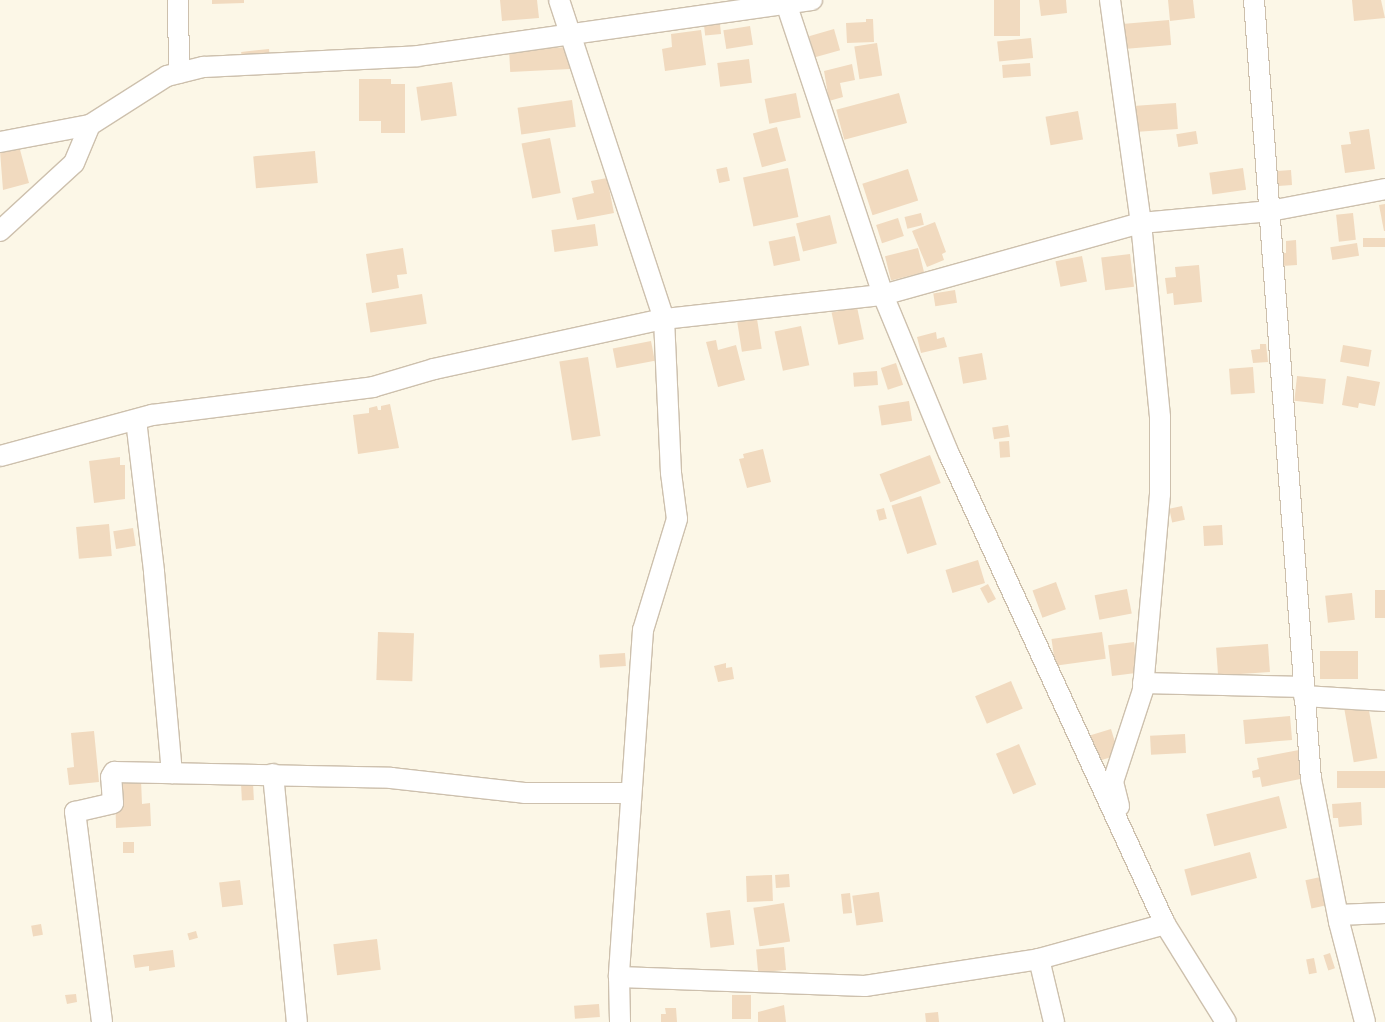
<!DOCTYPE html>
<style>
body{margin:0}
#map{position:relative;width:1385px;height:1022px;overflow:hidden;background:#fcf7e7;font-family:Karla,sans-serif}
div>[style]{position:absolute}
.building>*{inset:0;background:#f1dabf;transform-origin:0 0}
.roads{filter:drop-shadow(1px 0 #cdc0ad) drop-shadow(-1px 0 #cdc0ad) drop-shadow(0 1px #cdc0ad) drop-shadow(0 -1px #cdc0ad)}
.minor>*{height:20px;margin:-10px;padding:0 10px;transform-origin:10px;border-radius:10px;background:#fff}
span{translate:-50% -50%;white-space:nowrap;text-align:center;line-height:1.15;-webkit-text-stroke:5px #fffaed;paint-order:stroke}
</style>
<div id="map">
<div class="building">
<div style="clip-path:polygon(212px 0,244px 0,244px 3px,212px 4px)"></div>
<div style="clip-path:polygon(500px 0,537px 0,539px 18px,502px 21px)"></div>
<div style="left:994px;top:0;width:26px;height:36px"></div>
<div style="clip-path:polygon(1039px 0,1066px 0,1067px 13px,1041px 16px)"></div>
<div style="clip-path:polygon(1168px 0,1193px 0,1195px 18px,1170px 21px)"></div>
<div style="clip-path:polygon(1352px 0,1381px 0,1385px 18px,1354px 21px)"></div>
<div style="clip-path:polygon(866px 19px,873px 19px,874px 42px,847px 43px,846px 23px,866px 22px)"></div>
<div style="left:1169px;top:20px;width:25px;height:53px;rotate:85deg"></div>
<div style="left:720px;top:24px;width:10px;height:16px;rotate:84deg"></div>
<div style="left:750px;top:26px;width:19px;height:27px;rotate:81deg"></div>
<div style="left:834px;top:29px;width:22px;height:26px;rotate:74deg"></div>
<div style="clip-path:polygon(701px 30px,706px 65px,665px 71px,662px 49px,672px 47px,671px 34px)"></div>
<div style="left:1031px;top:38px;width:20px;height:34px;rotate:84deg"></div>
<div style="left:877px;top:43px;width:33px;height:23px;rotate:81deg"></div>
<div style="left:569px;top:47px;width:22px;height:60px;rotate:87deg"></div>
<div style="left:269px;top:49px;width:10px;height:28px;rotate:84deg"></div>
<div style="left:749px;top:59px;width:24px;height:32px;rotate:83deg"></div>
<div style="left:1030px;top:63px;width:13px;height:28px;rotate:86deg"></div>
<div style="clip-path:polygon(852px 64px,855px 80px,840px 83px,843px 97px,829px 101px,824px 71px)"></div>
<div style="clip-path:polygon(359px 79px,391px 79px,391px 84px,405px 84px,405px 133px,381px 133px,381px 121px,359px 121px)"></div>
<div style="left:452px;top:82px;width:34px;height:36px;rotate:82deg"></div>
<div style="left:796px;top:93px;width:25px;height:32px;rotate:79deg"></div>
<div style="left:899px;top:93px;width:31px;height:65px;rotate:75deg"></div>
<div style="left:572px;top:100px;width:27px;height:55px;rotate:82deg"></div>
<div style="left:1176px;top:103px;width:26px;height:43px;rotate:86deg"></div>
<div style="left:1078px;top:111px;width:29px;height:33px;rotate:80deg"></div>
<div style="left:777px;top:127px;width:35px;height:25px;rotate:75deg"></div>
<div style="clip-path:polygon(1369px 129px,1375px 169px,1345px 173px,1341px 145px,1351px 144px,1349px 132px)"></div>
<div style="left:1196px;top:131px;width:13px;height:20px;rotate:81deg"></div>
<div style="left:550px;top:138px;width:56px;height:29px;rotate:79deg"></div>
<div style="clip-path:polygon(19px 146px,29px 183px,3px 190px,0 151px)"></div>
<div style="left:315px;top:151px;width:32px;height:62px;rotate:85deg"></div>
<div style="left:727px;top:167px;width:14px;height:11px;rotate:78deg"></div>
<div style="left:788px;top:168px;width:50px;height:46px;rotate:78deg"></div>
<div style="left:1243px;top:168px;width:22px;height:34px;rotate:82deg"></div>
<div style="left:908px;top:169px;width:33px;height:48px;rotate:72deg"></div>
<div style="left:1291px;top:170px;width:15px;height:17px;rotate:86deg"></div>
<div style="clip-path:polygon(607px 178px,614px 213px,577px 220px,572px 198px,594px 193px,591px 181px)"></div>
<div style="clip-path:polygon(1385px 204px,1385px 231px,1384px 231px,1379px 205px)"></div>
<div style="left:921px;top:213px;width:12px;height:17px;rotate:76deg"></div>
<div style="left:1353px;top:213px;width:27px;height:17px;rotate:84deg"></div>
<div style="left:830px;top:215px;width:29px;height:35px;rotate:76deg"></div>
<div style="left:898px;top:218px;width:19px;height:23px;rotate:72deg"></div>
<div style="clip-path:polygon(935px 222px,946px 252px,942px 254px,944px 260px,927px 267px,912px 231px)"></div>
<div style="left:595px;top:224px;width:22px;height:44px;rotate:82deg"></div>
<div style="left:795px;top:236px;width:25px;height:27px;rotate:78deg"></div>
<div style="left:1385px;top:238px;width:9px;height:22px;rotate:90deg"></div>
<div style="clip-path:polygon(1296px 240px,1297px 265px,1282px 266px,1281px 253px,1286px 253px,1286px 241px)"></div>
<div style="left:1357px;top:243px;width:13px;height:27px;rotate:81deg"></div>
<div style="clip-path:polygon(403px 248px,407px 274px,397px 275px,399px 288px,372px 293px,366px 254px)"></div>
<div style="left:918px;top:248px;width:25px;height:34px;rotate:76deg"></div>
<div style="left:1130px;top:254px;width:33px;height:29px;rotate:83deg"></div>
<div style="left:1082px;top:256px;width:26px;height:27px;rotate:79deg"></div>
<div style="clip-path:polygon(1199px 265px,1202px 302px,1174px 305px,1173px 293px,1167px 294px,1165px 278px,1176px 277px,1175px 267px)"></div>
<div style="left:955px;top:290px;width:13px;height:22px;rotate:81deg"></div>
<div style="left:422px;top:294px;width:30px;height:57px;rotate:81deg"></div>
<div style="left:857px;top:307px;width:33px;height:26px;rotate:78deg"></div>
<div style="left:757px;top:319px;width:30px;height:20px;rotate:81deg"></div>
<div style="left:801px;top:326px;width:40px;height:27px;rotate:78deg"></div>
<div style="clip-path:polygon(936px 332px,937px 339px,944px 337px,947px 347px,921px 353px,917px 337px)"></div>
<div style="clip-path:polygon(716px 340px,718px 350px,736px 345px,745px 380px,718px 387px,706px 342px)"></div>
<div style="left:651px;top:341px;width:20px;height:39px;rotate:79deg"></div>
<div style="clip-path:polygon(1260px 344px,1266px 344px,1268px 362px,1253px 363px,1251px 350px,1260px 349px)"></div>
<div style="left:1343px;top:345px;width:29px;height:17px;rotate:10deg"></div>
<div style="left:982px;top:353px;width:27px;height:24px;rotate:80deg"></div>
<div style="left:588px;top:357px;width:80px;height:29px;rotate:81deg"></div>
<div style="left:896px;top:363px;width:23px;height:16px;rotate:72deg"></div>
<div style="left:1253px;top:367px;width:26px;height:24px;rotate:86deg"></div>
<div style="left:877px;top:371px;width:14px;height:24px;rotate:86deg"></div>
<div style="left:1297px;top:376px;width:29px;height:25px;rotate:6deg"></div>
<div style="clip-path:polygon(1347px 376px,1380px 382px,1375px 406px,1359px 403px,1358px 408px,1342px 405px)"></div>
<div style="left:909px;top:401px;width:20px;height:31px;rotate:81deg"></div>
<div style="clip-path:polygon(390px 404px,399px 448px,358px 454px,353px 415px,369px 413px,369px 408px,377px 406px,378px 410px,381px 410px,381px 406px)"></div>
<div style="left:1008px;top:425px;width:12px;height:16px;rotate:81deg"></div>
<div style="left:1009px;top:441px;width:16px;height:10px;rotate:86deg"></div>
<div style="clip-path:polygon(763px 449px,771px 482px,747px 488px,739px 459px,744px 458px,743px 454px)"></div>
<div style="left:930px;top:455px;width:30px;height:54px;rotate:69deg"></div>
<div style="clip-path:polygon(120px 457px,120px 465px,125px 465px,125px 499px,94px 503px,89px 461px)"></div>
<div style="left:921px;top:496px;width:51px;height:31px;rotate:72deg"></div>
<div style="left:1182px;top:506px;width:14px;height:13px;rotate:78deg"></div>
<div style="left:884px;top:508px;width:11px;height:8px;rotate:75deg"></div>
<div style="left:109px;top:524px;width:32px;height:33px;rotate:85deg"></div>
<div style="left:1222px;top:525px;width:20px;height:19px;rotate:87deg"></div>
<div style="left:133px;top:528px;width:18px;height:20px;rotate:81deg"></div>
<div style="left:978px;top:560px;width:24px;height:34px;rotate:73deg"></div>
<div style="left:1056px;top:582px;width:29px;height:25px;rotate:70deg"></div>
<div style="left:988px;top:584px;width:17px;height:9px;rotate:62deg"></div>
<div style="left:1127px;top:589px;width:25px;height:33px;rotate:79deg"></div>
<div style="left:1385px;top:590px;width:28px;height:10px;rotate:90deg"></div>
<div style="left:1352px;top:593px;width:27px;height:27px;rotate:84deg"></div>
<div style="left:378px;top:632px;width:36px;height:48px;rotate:2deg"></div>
<div style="left:1102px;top:632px;width:27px;height:51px;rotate:82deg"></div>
<div style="left:1134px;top:642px;width:31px;height:26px;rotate:83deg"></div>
<div style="left:1268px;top:644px;width:28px;height:52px;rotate:86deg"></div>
<div style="left:1320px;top:651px;width:38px;height:28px"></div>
<div style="left:625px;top:653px;width:13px;height:26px;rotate:86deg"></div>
<div style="clip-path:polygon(726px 663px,726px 668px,732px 667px,734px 679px,718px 682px,714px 666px)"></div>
<div style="left:1011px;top:681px;width:30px;height:39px;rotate:67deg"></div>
<div style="left:1368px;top:705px;width:54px;height:24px;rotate:80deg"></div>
<div style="left:1290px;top:716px;width:24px;height:47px;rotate:85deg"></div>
<div style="left:1111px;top:729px;width:27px;height:24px;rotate:73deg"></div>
<div style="clip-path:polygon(94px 731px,99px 782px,69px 785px,67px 768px,74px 767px,71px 733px)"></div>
<div style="left:1185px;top:734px;width:19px;height:35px;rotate:87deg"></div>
<div style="left:1019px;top:744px;width:44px;height:25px;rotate:67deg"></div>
<div style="clip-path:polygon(1299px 750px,1305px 778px,1262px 787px,1260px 777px,1253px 778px,1252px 771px,1259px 769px,1257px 758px)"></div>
<div style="left:1385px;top:771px;width:17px;height:48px;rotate:90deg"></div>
<div style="clip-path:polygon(141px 780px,142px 804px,150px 803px,151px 826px,116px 828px,115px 781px)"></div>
<div style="left:253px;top:783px;width:17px;height:12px;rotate:87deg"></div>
<div style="left:1279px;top:796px;width:33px;height:75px;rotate:76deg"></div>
<div style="clip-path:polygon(1361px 802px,1362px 825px,1339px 827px,1338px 818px,1333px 818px,1332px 804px)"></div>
<div style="left:123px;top:842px;width:11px;height:11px"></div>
<div style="left:1250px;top:852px;width:27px;height:68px;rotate:75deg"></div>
<div style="left:789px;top:874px;width:13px;height:14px;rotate:86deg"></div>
<div style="left:772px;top:875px;width:26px;height:26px;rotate:88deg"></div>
<div style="left:1325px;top:876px;width:29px;height:20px;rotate:78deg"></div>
<div style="left:240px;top:880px;width:25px;height:21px;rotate:83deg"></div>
<div style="left:879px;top:892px;width:30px;height:27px;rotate:82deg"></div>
<div style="left:850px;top:893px;width:20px;height:9px;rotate:84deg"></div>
<div style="left:784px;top:903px;width:39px;height:31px;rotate:81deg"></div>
<div style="left:730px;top:910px;width:35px;height:24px;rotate:83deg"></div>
<div style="left:41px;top:924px;width:11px;height:10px;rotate:80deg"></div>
<div style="left:196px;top:931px;width:7px;height:9px;rotate:74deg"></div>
<div style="left:377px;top:939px;width:31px;height:44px;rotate:83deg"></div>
<div style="left:784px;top:947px;width:23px;height:28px;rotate:85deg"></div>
<div style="clip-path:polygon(173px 950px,175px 967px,149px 971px,149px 966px,135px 968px,133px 955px)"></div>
<div style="left:1330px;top:953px;width:16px;height:7px;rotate:72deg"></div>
<div style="left:1314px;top:958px;width:15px;height:8px;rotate:79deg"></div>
<div style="clip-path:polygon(76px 994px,77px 1002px,67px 1004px,65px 995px)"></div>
<div style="left:732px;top:995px;width:19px;height:24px"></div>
<div style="left:599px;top:1004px;width:13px;height:25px;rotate:86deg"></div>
<div style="clip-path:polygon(784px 1005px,786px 1022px,758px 1022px,758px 1012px)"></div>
<div style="clip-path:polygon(665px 1008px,676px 1008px,677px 1022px,661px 1022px,661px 1014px,666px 1014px)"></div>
<div style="left:938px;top:1012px;width:10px;height:13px;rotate:84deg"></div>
</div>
<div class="roads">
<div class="minor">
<div style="left:178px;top:0;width:73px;rotate:89.2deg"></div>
<div style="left:559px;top:0;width:336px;rotate:71.8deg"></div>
<div style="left:664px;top:319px;width:154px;rotate:87.4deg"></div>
<div style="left:671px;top:473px;width:46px;rotate:82.6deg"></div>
<div style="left:677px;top:519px;width:116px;rotate:107deg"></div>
<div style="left:643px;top:630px;width:348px;rotate:94deg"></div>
<div style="left:619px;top:977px;width:45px;rotate:88.7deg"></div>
<div style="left:785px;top:0;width:311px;rotate:71.6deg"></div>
<div style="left:883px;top:295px;width:172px;rotate:67.5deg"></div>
<div style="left:949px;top:454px;width:517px;rotate:65.32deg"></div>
<div style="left:1165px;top:924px;width:115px;rotate:58.1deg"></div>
<div style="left:1110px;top:0;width:225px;rotate:82.1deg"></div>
<div style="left:1141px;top:223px;width:195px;rotate:84.4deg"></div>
<div style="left:1160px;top:417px;width:77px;rotate:90deg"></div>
<div style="left:1160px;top:494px;width:197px;rotate:95deg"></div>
<div style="left:1143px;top:690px;width:97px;rotate:108.1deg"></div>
<div style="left:1113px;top:782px;width:25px;rotate:76deg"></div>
<div style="left:1254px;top:0;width:781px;rotate:85.82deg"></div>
<div style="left:1311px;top:779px;width:146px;rotate:78.9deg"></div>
<div style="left:1339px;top:922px;width:103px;rotate:75.4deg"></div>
<div style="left:0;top:142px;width:92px;rotate:-10.7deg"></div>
<div style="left:0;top:231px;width:100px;rotate:-42.6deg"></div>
<div style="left:74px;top:163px;width:41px;rotate:-67.2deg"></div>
<div style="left:90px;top:125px;width:91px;rotate:-32.5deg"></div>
<div style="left:167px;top:76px;width:38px;rotate:-14deg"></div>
<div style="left:204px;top:67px;width:214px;rotate:-2.9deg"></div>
<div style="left:418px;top:56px;width:398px;rotate:-8.1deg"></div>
<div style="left:136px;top:420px;width:153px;rotate:83.2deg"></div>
<div style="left:154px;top:572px;width:202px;rotate:84.9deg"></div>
<div style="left:0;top:456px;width:157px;rotate:-15.1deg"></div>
<div style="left:152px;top:415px;width:223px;rotate:-7.2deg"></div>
<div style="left:373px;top:387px;width:64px;rotate:-16.4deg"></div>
<div style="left:434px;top:369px;width:235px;rotate:-12.3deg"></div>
<div style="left:664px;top:319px;width:220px;rotate:-6.3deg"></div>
<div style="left:883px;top:295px;width:268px;rotate:-15.6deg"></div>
<div style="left:1141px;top:223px;width:130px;rotate:-5.3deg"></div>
<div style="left:1270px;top:211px;width:117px;rotate:-10.8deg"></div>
<div style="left:1143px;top:683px;width:161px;rotate:1.4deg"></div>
<div style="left:1304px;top:696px;width:81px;rotate:3.5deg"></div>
<div style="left:273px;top:774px;width:249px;rotate:84.5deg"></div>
<div style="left:1338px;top:915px;width:47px;rotate:-2.4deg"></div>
<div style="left:1039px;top:959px;width:65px;rotate:76.6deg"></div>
<div style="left:619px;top:977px;width:246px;rotate:2.1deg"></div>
<div style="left:865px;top:986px;width:176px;rotate:-8.8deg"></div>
<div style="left:1039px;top:959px;width:131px;rotate:-15.5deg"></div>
<div style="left:102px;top:1022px;width:212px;rotate:-97.3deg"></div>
<div style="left:75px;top:812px;width:39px;rotate:-13deg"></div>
<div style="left:113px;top:803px;width:26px;rotate:-94deg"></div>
<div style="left:111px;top:777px;width:6px;rotate:-59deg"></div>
<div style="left:114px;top:772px;width:277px;rotate:1.2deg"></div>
<div style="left:391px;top:778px;width:134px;rotate:6.4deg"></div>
<div style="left:524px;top:793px;width:107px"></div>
</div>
</div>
</div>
